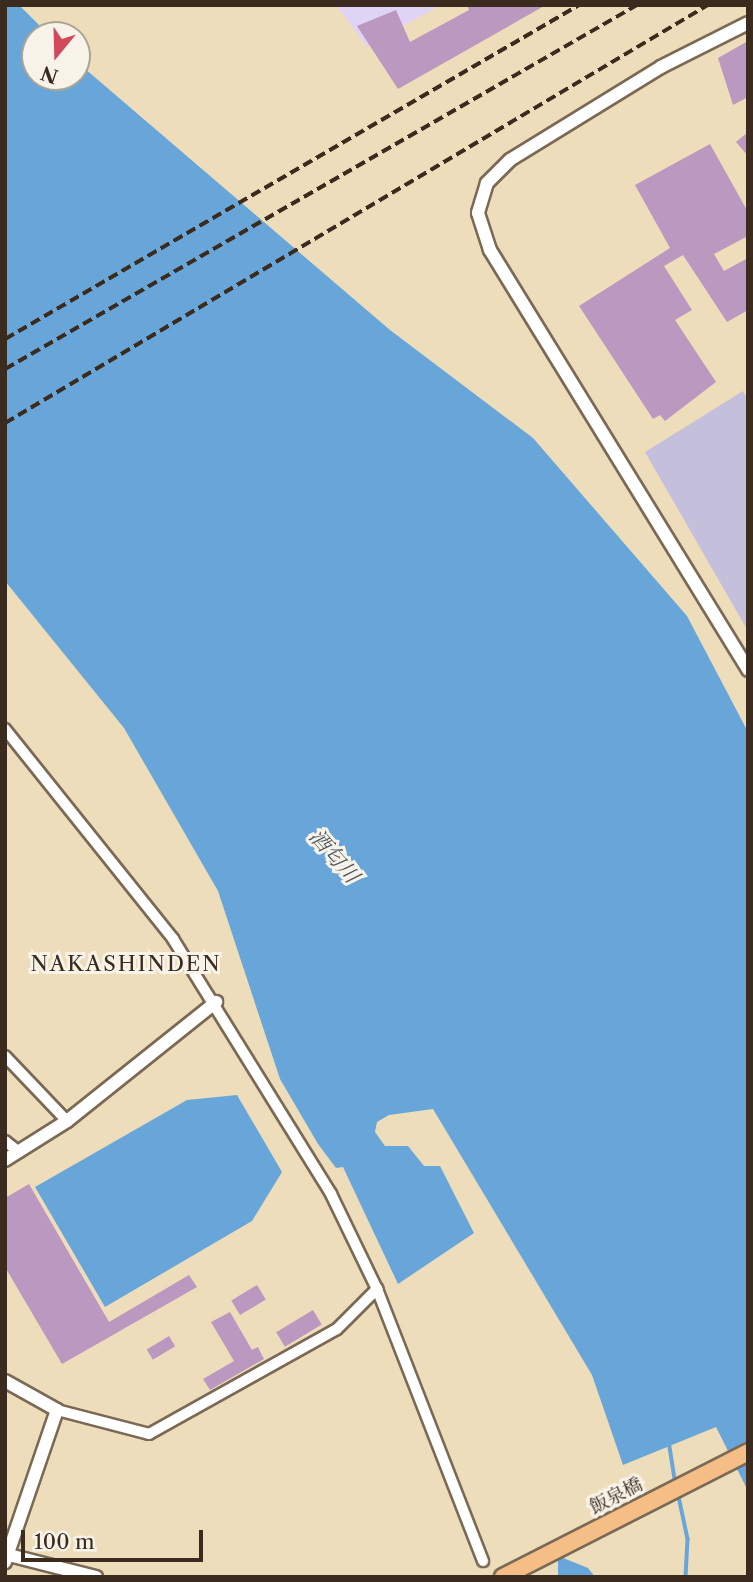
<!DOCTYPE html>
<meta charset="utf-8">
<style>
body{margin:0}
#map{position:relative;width:753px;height:1582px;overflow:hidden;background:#eeddba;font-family:"Libre Caslon Text","Noto Serif JP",serif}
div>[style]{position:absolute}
.built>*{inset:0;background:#e0d4f4}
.industrial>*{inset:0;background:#c4c0db}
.water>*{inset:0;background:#68a6da}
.stream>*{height:3.5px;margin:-1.75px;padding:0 1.75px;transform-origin:1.75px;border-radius:1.75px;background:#68a6da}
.building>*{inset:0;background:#bb98c0;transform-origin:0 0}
.roads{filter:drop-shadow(2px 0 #7a6955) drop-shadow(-2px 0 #7a6955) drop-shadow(0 2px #7a6955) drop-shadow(0 -2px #7a6955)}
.minor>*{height:10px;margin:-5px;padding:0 5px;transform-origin:5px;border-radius:5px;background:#fff}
.tertiary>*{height:12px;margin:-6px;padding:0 6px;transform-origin:6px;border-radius:6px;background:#fff}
.trunk>*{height:16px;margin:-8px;padding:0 8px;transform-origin:8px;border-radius:8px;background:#f6be87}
.rail>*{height:3.5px;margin-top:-1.75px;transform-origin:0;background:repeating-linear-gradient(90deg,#3b2a1e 0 10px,transparent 0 15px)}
span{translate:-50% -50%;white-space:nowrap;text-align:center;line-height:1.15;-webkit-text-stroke:6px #f7f3e8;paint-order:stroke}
.street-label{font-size:19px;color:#3b2a1e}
.water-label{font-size:21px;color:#4b5560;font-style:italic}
.neighbourhood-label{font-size:21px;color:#3b2a1e;letter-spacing:2px}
.frame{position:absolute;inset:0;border:7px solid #3b2a1e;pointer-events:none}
.north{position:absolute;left:21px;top:21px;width:70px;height:70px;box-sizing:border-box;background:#f7f3e8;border:2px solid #aca397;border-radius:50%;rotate:199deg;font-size:19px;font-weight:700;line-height:28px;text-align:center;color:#3b2a1e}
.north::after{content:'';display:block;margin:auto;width:24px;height:32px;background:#d1495b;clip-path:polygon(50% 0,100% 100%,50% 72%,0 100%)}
.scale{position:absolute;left:21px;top:1530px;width:182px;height:32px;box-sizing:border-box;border:4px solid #3b2a1e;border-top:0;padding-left:9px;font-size:21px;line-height:24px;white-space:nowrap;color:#3b2a1e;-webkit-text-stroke:5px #f7f3e8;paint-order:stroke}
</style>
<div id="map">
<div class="built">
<div style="clip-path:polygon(336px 5px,440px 5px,367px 47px)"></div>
</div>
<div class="industrial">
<div style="clip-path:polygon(743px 391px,748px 401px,748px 631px,645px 452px)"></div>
</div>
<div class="water">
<div style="clip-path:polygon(5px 5px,19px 5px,49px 35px,35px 35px,35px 77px,77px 77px,77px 62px,390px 330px,533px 438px,687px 616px,748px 732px,748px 1491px,716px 1427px,623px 1465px,592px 1375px,433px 1109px,389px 1115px,377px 1122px,375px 1132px,385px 1146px,408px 1146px,424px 1166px,440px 1166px,474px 1233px,398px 1284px,343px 1167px,336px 1168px,318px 1144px,280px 1079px,218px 891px,124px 728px,5px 581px)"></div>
<div style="clip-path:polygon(237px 1095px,282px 1172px,252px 1221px,105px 1307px,35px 1187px,187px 1100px)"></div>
<div style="clip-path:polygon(558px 1556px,588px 1568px,595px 1577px,558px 1577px)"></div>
</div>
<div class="stream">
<div style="left:669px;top:1441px;width:45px;rotate:81deg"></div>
<div style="left:678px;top:1492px;width:48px;rotate:78deg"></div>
<div style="left:688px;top:1539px;width:38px;rotate:93deg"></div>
</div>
<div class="building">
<div style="clip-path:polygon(467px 5px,546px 5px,398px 89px,357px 26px,396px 10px,410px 42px,469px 10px)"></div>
<div style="clip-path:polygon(748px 41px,748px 97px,733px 105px,718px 58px)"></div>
<div style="clip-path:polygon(748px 132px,748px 156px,736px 142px)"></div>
<div style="clip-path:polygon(710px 144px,748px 212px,748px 236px,714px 254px,724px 271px,748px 258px,748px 310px,727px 322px,683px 255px,664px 266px,692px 310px,675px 320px,716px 382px,665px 421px,660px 415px,653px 419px,579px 306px,670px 248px,635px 185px)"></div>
<div style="clip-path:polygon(29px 1184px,109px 1322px,189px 1275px,197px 1287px,62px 1364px,5px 1267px,5px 1198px)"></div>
<div style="left:257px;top:1285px;width:17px;height:30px;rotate:59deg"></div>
<div style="left:313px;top:1310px;width:17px;height:43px;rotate:59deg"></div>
<div style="clip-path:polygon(230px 1312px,252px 1350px,258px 1347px,264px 1359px,210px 1390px,203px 1379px,234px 1361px,211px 1322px)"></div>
<div style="left:169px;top:1336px;width:12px;height:26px;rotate:59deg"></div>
</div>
<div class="roads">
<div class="minor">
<div style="left:5px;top:729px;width:269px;rotate:51.3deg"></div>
<div style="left:173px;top:939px;width:300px;rotate:58.2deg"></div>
<div style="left:331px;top:1194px;width:106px;rotate:64.2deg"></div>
<div style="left:377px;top:1289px;width:292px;rotate:68.7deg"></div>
<div style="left:5px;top:1056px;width:90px;rotate:46.4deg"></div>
<div style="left:5px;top:1141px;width:18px;rotate:38deg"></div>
<div style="left:57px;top:1410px;width:95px;rotate:14.6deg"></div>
<div style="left:149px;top:1434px;width:215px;rotate:-29.2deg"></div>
<div style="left:337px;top:1329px;width:57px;rotate:-45deg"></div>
</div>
<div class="tertiary">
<div style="left:748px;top:23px;width:97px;rotate:153.2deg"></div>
<div style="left:661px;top:67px;width:177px;rotate:148.4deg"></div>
<div style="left:510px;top:160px;width:33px;rotate:135deg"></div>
<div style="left:487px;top:183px;width:31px;rotate:107deg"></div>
<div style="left:478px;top:213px;width:39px;rotate:72deg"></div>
<div style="left:490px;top:250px;width:493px;rotate:58.4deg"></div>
<div style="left:5px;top:1160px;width:73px;rotate:-32.2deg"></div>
<div style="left:67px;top:1121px;width:191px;rotate:-38.6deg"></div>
<div style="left:5px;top:1381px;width:60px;rotate:29.1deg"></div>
<div style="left:57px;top:1410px;width:161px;rotate:108.9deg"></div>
<div style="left:5px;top:1554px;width:94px;rotate:14.2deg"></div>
</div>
<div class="trunk">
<div style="left:503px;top:1577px;width:275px;rotate:-27deg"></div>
</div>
</div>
<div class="rail">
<div style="left:5px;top:339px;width:664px;rotate:-30.19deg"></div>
<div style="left:5px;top:369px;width:729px;rotate:-29.94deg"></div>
<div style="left:5px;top:423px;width:818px;rotate:-30.74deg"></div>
</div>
<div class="street-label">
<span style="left:616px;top:1496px;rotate:-27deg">飯泉橋</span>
</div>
<div class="water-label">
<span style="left:334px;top:856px;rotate:49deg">酒匂川</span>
</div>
<div class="neighbourhood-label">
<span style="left:126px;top:964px">NAKASHINDEN</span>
</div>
<div class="frame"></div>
<div class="north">N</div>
<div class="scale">100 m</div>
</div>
